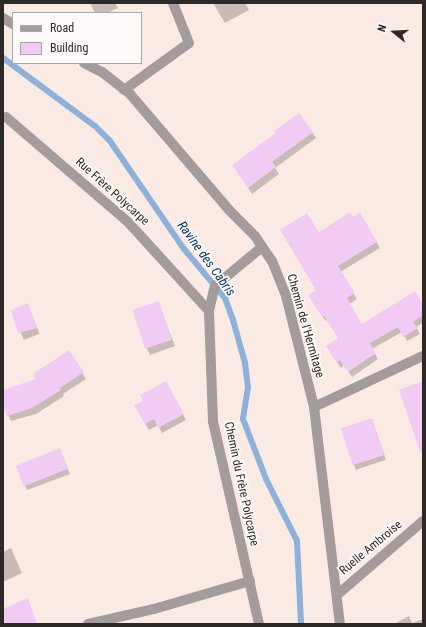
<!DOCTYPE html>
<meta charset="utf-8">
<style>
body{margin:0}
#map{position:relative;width:426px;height:627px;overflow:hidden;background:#faeae4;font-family:"Roboto Condensed",sans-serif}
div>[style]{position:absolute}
.shadow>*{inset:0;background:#0003;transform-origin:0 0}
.stream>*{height:6px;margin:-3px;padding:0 3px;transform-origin:3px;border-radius:3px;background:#8db1d9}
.building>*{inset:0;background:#f2cbf5;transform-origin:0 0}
.minor>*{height:10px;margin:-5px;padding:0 5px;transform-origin:5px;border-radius:5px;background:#a39c9b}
span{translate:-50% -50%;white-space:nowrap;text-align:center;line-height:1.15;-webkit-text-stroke:3.5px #fdfaf9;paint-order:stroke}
.street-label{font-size:12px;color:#2e2926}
.water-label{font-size:13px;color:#003768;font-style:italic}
.frame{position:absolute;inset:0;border:4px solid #2e2926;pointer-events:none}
.legend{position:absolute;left:12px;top:12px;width:130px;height:52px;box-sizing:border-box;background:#fdfaf9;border:1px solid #aaa6a5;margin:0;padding:5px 7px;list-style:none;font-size:12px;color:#2e2926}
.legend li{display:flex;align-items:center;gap:8px;height:20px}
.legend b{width:20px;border:1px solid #aaa6a5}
.north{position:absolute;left:374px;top:12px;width:40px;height:40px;-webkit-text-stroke:3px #fdfaf9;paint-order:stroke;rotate:288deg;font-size:11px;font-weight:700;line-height:16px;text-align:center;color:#2e2926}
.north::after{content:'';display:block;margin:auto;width:14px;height:18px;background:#2e2926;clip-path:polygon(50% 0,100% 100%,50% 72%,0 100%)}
</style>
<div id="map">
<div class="shadow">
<div style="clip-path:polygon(90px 3px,115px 3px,118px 8px,107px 13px,95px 13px)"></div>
<div style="clip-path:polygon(213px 3px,245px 3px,249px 10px,225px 23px)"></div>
<div style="clip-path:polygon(312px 132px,316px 138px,275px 168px,279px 174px,252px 194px,237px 171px)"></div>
<div style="clip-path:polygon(360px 214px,380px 248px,340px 272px,357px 299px,349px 304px,362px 326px,423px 306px,423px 323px,416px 327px,420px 334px,407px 341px,402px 332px,372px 349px,378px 359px,352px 377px,344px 365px,341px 368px,330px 352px,339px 339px,329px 321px,325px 320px,312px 301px,317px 290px,318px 233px)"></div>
<div style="clip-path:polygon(158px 303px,175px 346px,150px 355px,147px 349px)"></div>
<div style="left:28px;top:305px;width:31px;height:17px;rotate:68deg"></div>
<div style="clip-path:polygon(69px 352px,86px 379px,63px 394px,64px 396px,36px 414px,11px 421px,3px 403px,3px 391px,37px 380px)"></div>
<div style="clip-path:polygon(166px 382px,186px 420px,162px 433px,158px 425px,149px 430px,135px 406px,144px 401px)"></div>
<div style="left:372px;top:419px;width:43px;height:32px;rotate:71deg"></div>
<div style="clip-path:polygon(62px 455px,70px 474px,27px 490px,17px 466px)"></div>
<div style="clip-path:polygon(11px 548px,22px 573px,3px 582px,3px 552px)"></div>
<div style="clip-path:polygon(409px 616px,412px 623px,423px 619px,423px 624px,394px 624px)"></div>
</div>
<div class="stream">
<div style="left:3px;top:58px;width:114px;rotate:36.5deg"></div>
<div style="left:95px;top:126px;width:21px;rotate:45deg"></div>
<div style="left:110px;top:141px;width:131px;rotate:55.6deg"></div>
<div style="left:184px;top:249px;width:64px;rotate:50.1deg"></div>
<div style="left:225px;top:298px;width:23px;rotate:70deg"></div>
<div style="left:233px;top:320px;width:45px;rotate:74.4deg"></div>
<div style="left:245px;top:363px;width:24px;rotate:83deg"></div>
<div style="left:248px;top:387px;width:32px;rotate:99deg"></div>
<div style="left:243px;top:419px;width:64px;rotate:69deg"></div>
<div style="left:266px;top:479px;width:69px;rotate:63.4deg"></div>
<div style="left:297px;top:541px;width:83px;rotate:87.2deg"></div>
</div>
<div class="building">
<div style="clip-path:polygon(299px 113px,313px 132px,272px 162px,276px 167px,248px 188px,232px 165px,276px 133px,274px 131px)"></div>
<div style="clip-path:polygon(350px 212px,353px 217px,360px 212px,377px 242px,338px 266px,355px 293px,347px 298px,362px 324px,415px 291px,423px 304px,423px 315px,413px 322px,418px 328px,403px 337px,398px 327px,370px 343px,376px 353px,348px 372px,340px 360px,337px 363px,326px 346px,338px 338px,324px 316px,321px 315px,308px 295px,316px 290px,280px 230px,307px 213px,319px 232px)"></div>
<div style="left:159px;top:301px;width:41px;height:28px;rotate:72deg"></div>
<div style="clip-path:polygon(28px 303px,37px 328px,18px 333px,11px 310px)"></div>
<div style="clip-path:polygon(69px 350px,84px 372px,60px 388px,61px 390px,32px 408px,7px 416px,3px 406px,3px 390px,36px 379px,33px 374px)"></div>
<div style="clip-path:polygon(166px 381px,184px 414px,158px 428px,154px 419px,145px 424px,134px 405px,143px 401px,140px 395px)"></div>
<div style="clip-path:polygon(423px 381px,423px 451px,420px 452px,399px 390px)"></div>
<div style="left:372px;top:418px;width:39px;height:33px;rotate:72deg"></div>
<div style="left:60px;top:448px;width:22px;height:48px;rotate:68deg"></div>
<div style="clip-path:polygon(28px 598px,37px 624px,3px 624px,3px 609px)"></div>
</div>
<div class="minor">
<div style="left:3px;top:18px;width:12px;rotate:31deg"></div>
<div style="left:84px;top:63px;width:20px;rotate:27deg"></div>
<div style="left:102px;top:72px;width:36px;rotate:38deg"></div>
<div style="left:130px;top:94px;width:153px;rotate:49.5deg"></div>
<div style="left:229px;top:210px;width:37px;rotate:45deg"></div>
<div style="left:255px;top:236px;width:30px;rotate:56deg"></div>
<div style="left:272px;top:261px;width:38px;rotate:68deg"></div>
<div style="left:286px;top:296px;width:114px;rotate:75.8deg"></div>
<div style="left:314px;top:407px;width:219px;rotate:83.2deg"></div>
<div style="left:124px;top:90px;width:80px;rotate:-35.9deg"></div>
<div style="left:189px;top:43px;width:43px;rotate:-111.8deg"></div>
<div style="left:6px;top:117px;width:161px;rotate:40.7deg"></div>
<div style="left:128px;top:222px;width:120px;rotate:47.7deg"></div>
<div style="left:314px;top:407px;width:120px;rotate:-25.1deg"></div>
<div style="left:337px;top:595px;width:113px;rotate:-40.7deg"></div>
<div style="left:88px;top:624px;width:68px;rotate:-12.8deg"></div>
<div style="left:154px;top:609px;width:100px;rotate:-16.3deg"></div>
<div style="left:259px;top:624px;width:208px;rotate:-102.8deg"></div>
<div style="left:213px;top:421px;width:110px;rotate:-92.1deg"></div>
<div style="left:209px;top:311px;width:26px;rotate:-77deg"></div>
<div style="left:215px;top:286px;width:61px;rotate:-39.7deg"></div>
</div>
<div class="street-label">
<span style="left:112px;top:192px;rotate:42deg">Rue Frère Polycarpe</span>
<span style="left:305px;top:326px;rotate:74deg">Chemin de l'Hermitage</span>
<span style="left:241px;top:484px;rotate:78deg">Chemin du Frère Polycarpe</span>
<span style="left:371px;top:548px;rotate:-40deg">Ruelle Ambroise</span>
</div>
<div class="water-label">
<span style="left:206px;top:259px;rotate:54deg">Ravine des Cabris</span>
</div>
<div class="frame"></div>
<ul class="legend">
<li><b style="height:5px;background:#a39c9b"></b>Road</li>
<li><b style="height:11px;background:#f2cbf5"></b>Building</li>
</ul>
<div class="north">N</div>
</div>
